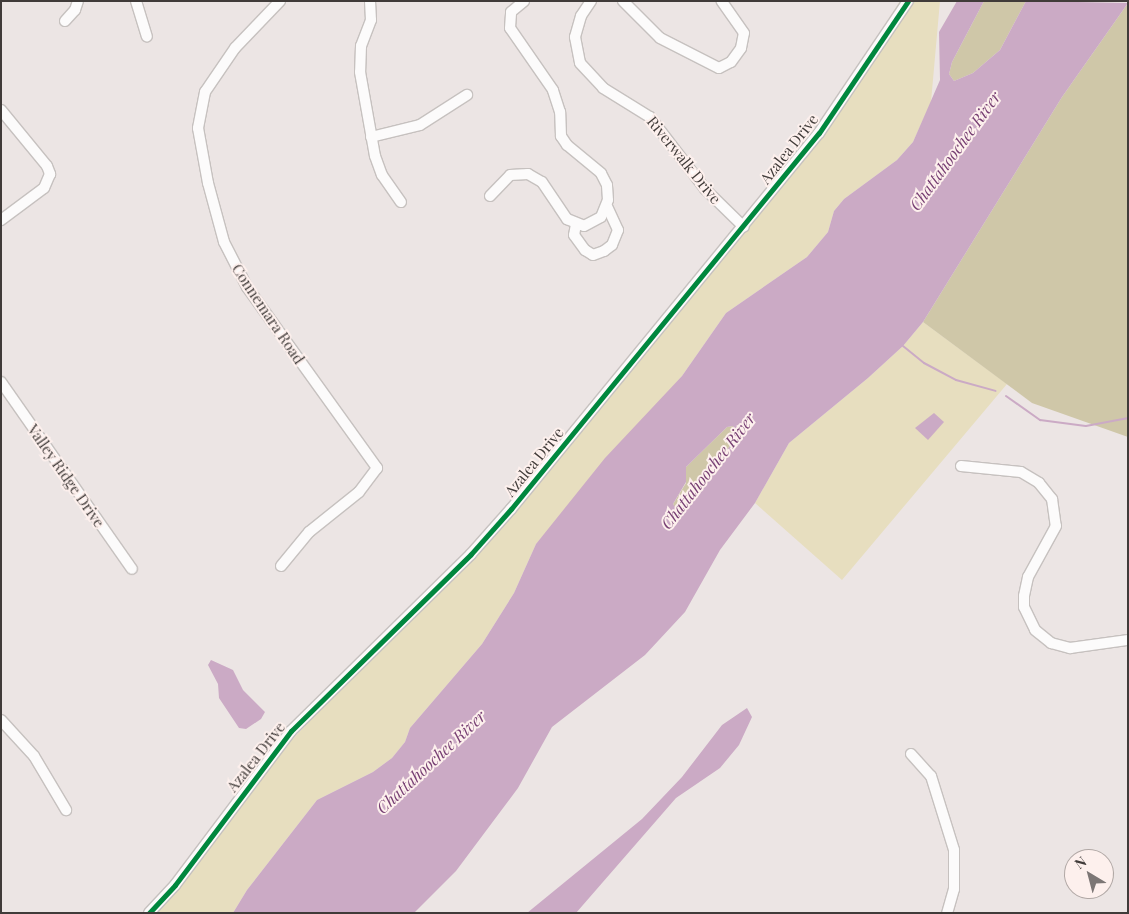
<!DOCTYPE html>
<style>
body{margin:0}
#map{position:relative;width:1129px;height:914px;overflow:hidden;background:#ece5e4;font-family:"Playfair Display",serif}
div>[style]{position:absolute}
.green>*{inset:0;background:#e7debf}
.forest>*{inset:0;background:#cfc7a8}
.water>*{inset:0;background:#cbaac5}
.stream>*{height:2px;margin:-1px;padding:0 1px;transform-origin:1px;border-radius:1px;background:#cbaac5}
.roads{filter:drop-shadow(1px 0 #c6c1bf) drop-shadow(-1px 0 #c6c1bf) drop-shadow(0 1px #c6c1bf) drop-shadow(0 -1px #c6c1bf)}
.minor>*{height:10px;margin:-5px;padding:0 5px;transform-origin:5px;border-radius:5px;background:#fcfbfb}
.cycleway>*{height:5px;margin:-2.5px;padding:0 2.5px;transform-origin:2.5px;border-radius:2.5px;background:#00873e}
span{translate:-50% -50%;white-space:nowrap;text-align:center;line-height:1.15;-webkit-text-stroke:4px #fdf0ed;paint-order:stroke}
.street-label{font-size:15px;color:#403b39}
.water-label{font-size:16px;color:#773f73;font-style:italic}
.frame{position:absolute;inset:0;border:2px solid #403b39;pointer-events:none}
.north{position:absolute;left:1064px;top:849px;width:50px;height:50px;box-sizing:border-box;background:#fdf0ed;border:1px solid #b1a8a5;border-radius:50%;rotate:323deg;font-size:14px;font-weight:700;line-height:20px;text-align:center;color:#403b39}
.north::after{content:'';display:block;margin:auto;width:18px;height:22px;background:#7c7675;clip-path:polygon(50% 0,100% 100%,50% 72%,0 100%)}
</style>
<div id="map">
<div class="green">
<div style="clip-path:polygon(900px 1px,940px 1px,931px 102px,913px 142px,897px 160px,844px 199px,834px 211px,828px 232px,807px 257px,726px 313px,682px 376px,536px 544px,514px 593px,482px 644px,410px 728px,405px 742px,392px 758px,373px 772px,317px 800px,247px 890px,233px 913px,150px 913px,277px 756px,425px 597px,544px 463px,651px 334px,829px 113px)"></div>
<div style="clip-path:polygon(923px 322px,1007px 384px,842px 580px,755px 503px,789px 443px,868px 378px,903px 346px)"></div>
</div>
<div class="forest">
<div style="clip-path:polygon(984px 1px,1026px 1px,1000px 50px,973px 73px,954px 81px,949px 74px,952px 62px)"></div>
<div style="clip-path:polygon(1128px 3px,1128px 437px,1032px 403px,923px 322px,1062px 97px)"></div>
<div style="clip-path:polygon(733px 426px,736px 431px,730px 446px,683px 508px,677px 511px,673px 504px,686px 483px,686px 467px,727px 427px)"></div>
</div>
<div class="water">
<div style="clip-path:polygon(evenodd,957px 1px,984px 1px,952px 62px,949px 74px,954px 81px,973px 73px,1000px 50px,1026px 1px,1128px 3px,1062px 97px,923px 322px,903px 346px,868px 378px,789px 443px,755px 503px,720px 550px,685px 612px,645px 655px,552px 727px,518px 788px,456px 871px,414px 913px,233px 913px,247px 890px,317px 800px,373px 772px,392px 758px,405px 742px,410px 728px,482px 644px,514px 593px,536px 544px,605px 458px,682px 376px,726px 313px,807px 257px,828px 232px,834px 211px,844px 199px,897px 160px,913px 142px,940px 80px,939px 32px,957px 1px,733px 426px,736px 431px,730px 446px,684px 508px,677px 510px,673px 504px,686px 482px,686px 467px,727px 427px,733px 426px)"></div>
<div style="clip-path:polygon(934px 413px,944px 422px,928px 440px,915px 428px)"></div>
<div style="clip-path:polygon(211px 660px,233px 670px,243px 690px,265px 712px,261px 719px,246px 729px,239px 728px,219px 698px,218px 684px,208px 665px)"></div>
<div style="clip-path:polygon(747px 708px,752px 717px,739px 745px,720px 768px,676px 798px,576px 913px,527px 913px,642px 819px,682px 777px,722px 725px)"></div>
</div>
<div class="stream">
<div style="left:903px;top:346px;width:27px;rotate:39deg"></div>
<div style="left:924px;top:363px;width:36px;rotate:28deg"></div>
<div style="left:956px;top:380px;width:41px;rotate:15.4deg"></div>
<div style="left:1006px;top:396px;width:42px;rotate:35.2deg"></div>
<div style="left:1040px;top:420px;width:46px;rotate:7.4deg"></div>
<div style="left:1086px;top:426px;width:43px;rotate:-10.8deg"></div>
</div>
<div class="roads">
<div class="minor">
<div style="left:136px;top:1px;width:37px;rotate:73deg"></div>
<div style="left:280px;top:1px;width:65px;rotate:133.8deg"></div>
<div style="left:235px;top:48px;width:53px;rotate:124.3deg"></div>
<div style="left:205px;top:92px;width:37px;rotate:101deg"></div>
<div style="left:198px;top:128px;width:56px;rotate:79.7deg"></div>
<div style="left:208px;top:183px;width:61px;rotate:74.8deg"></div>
<div style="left:224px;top:242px;width:51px;rotate:62.9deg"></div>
<div style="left:247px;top:287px;width:223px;rotate:54.3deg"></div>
<div style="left:377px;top:468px;width:30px;rotate:127deg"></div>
<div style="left:359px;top:492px;width:64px;rotate:141.3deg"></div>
<div style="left:309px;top:532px;width:44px;rotate:129.5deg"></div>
<div style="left:370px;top:1px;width:19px;rotate:87deg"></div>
<div style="left:371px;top:20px;width:28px;rotate:111deg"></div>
<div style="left:361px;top:46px;width:26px;rotate:92deg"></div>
<div style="left:360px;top:72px;width:85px;rotate:79.9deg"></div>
<div style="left:375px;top:156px;width:20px;rotate:70deg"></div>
<div style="left:382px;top:175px;width:33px;rotate:55deg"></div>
<div style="left:591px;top:1px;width:18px;rotate:124deg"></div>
<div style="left:581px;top:16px;width:22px;rotate:106deg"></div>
<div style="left:575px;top:37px;width:26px;rotate:79deg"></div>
<div style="left:580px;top:63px;width:34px;rotate:47deg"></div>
<div style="left:603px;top:88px;width:55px;rotate:31.7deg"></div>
<div style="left:650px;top:117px;width:91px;rotate:52.6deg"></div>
<div style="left:705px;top:189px;width:54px;rotate:44.3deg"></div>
<div style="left:623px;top:1px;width:52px;rotate:45deg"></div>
<div style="left:660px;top:38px;width:66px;rotate:27deg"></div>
<div style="left:719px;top:68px;width:13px;rotate:-27deg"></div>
<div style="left:731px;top:62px;width:17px;rotate:-54deg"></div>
<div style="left:741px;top:48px;width:15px;rotate:-79deg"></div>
<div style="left:744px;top:33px;width:39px;rotate:-125deg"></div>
<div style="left:65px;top:21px;width:15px;rotate:-48deg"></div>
<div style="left:75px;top:10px;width:9px;rotate:-72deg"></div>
<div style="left:1px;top:110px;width:72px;rotate:50.6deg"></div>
<div style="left:47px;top:166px;width:9px;rotate:69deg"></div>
<div style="left:50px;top:174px;width:15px;rotate:113deg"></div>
<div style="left:44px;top:188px;width:54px;rotate:143.3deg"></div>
<div style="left:371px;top:137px;width:50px;rotate:-13.8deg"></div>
<div style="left:420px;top:125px;width:56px;rotate:-32.6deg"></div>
<div style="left:490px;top:196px;width:29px;rotate:-46deg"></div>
<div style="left:510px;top:175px;width:18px;rotate:-3deg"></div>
<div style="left:528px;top:174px;width:16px;rotate:30deg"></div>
<div style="left:542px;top:182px;width:45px;rotate:56deg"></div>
<div style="left:567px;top:219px;width:18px;rotate:22deg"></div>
<div style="left:584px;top:226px;width:19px;rotate:-28deg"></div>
<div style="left:601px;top:217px;width:18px;rotate:-68deg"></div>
<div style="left:608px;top:200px;width:15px;rotate:-94deg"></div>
<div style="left:607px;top:185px;width:13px;rotate:-117deg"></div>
<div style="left:601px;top:173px;width:44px;rotate:-140.5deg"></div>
<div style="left:567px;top:145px;width:11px;rotate:-124deg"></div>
<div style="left:561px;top:136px;width:24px;rotate:-92deg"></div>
<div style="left:560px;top:112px;width:23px;rotate:-108deg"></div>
<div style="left:553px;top:90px;width:75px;rotate:-124.7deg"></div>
<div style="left:510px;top:28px;width:16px;rotate:-86deg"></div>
<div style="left:511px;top:12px;width:17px;rotate:-40deg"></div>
<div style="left:576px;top:224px;width:11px;rotate:100deg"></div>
<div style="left:574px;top:235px;width:19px;rotate:54deg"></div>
<div style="left:585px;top:250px;width:9px;rotate:32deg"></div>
<div style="left:593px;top:255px;width:12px;rotate:-20deg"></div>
<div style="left:604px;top:251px;width:10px;rotate:-37deg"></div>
<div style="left:612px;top:245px;width:16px;rotate:-68deg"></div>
<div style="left:618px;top:230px;width:26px;rotate:-115deg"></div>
<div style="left:1px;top:382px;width:228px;rotate:55deg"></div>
<div style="left:961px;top:466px;width:60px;rotate:5.7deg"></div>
<div style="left:1021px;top:472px;width:21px;rotate:31deg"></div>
<div style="left:1039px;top:483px;width:21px;rotate:51deg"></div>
<div style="left:1052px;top:499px;width:27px;rotate:82deg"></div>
<div style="left:1056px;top:526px;width:58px;rotate:118.8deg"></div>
<div style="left:1028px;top:577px;width:19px;rotate:102deg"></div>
<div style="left:1024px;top:596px;width:11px;rotate:90deg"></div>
<div style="left:1024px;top:607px;width:25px;rotate:64deg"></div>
<div style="left:1035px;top:630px;width:21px;rotate:39deg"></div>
<div style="left:1051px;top:643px;width:20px;rotate:15deg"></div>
<div style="left:1070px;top:648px;width:59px;rotate:-7.9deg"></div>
<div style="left:1px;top:720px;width:49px;rotate:47.5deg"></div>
<div style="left:34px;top:756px;width:63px;rotate:59.3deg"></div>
<div style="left:911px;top:754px;width:30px;rotate:48deg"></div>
<div style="left:931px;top:776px;width:77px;rotate:72.7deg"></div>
<div style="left:954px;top:850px;width:39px;rotate:90deg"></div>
<div style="left:954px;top:889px;width:25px;rotate:106deg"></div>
<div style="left:149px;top:913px;width:38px;rotate:-47deg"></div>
<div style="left:175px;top:885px;width:193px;rotate:-53deg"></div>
<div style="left:291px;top:731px;width:252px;rotate:-44.5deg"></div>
<div style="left:471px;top:554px;width:60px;rotate:-48.4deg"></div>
<div style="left:511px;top:509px;width:486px;rotate:-50.7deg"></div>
<div style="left:819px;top:133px;width:159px;rotate:-56deg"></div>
</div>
</div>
<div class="cycleway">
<div style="left:149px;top:913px;width:38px;rotate:-47deg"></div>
<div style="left:175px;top:885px;width:193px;rotate:-53deg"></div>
<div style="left:291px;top:731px;width:252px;rotate:-44.5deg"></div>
<div style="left:471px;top:554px;width:60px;rotate:-48.4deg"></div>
<div style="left:511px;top:509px;width:486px;rotate:-50.7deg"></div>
<div style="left:819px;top:133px;width:159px;rotate:-56deg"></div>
</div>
<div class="street-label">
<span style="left:789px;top:149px;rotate:-52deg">Azalea Drive</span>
<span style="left:684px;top:160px;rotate:51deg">Riverwalk Drive</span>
<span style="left:268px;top:314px;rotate:56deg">Connemara Road</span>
<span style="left:534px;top:462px;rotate:-51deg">Azalea Drive</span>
<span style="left:66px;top:476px;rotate:55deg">Valley Ridge Drive</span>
<span style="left:256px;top:757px;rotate:-52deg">Azalea Drive</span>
</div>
<div class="water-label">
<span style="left:955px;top:151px;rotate:-54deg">Chattahoochee River</span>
<span style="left:708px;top:471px;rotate:-52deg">Chattahoochee River</span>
<span style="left:431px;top:762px;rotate:-43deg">Chattahoochee River</span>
</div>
<div class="frame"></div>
<div class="north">N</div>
</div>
